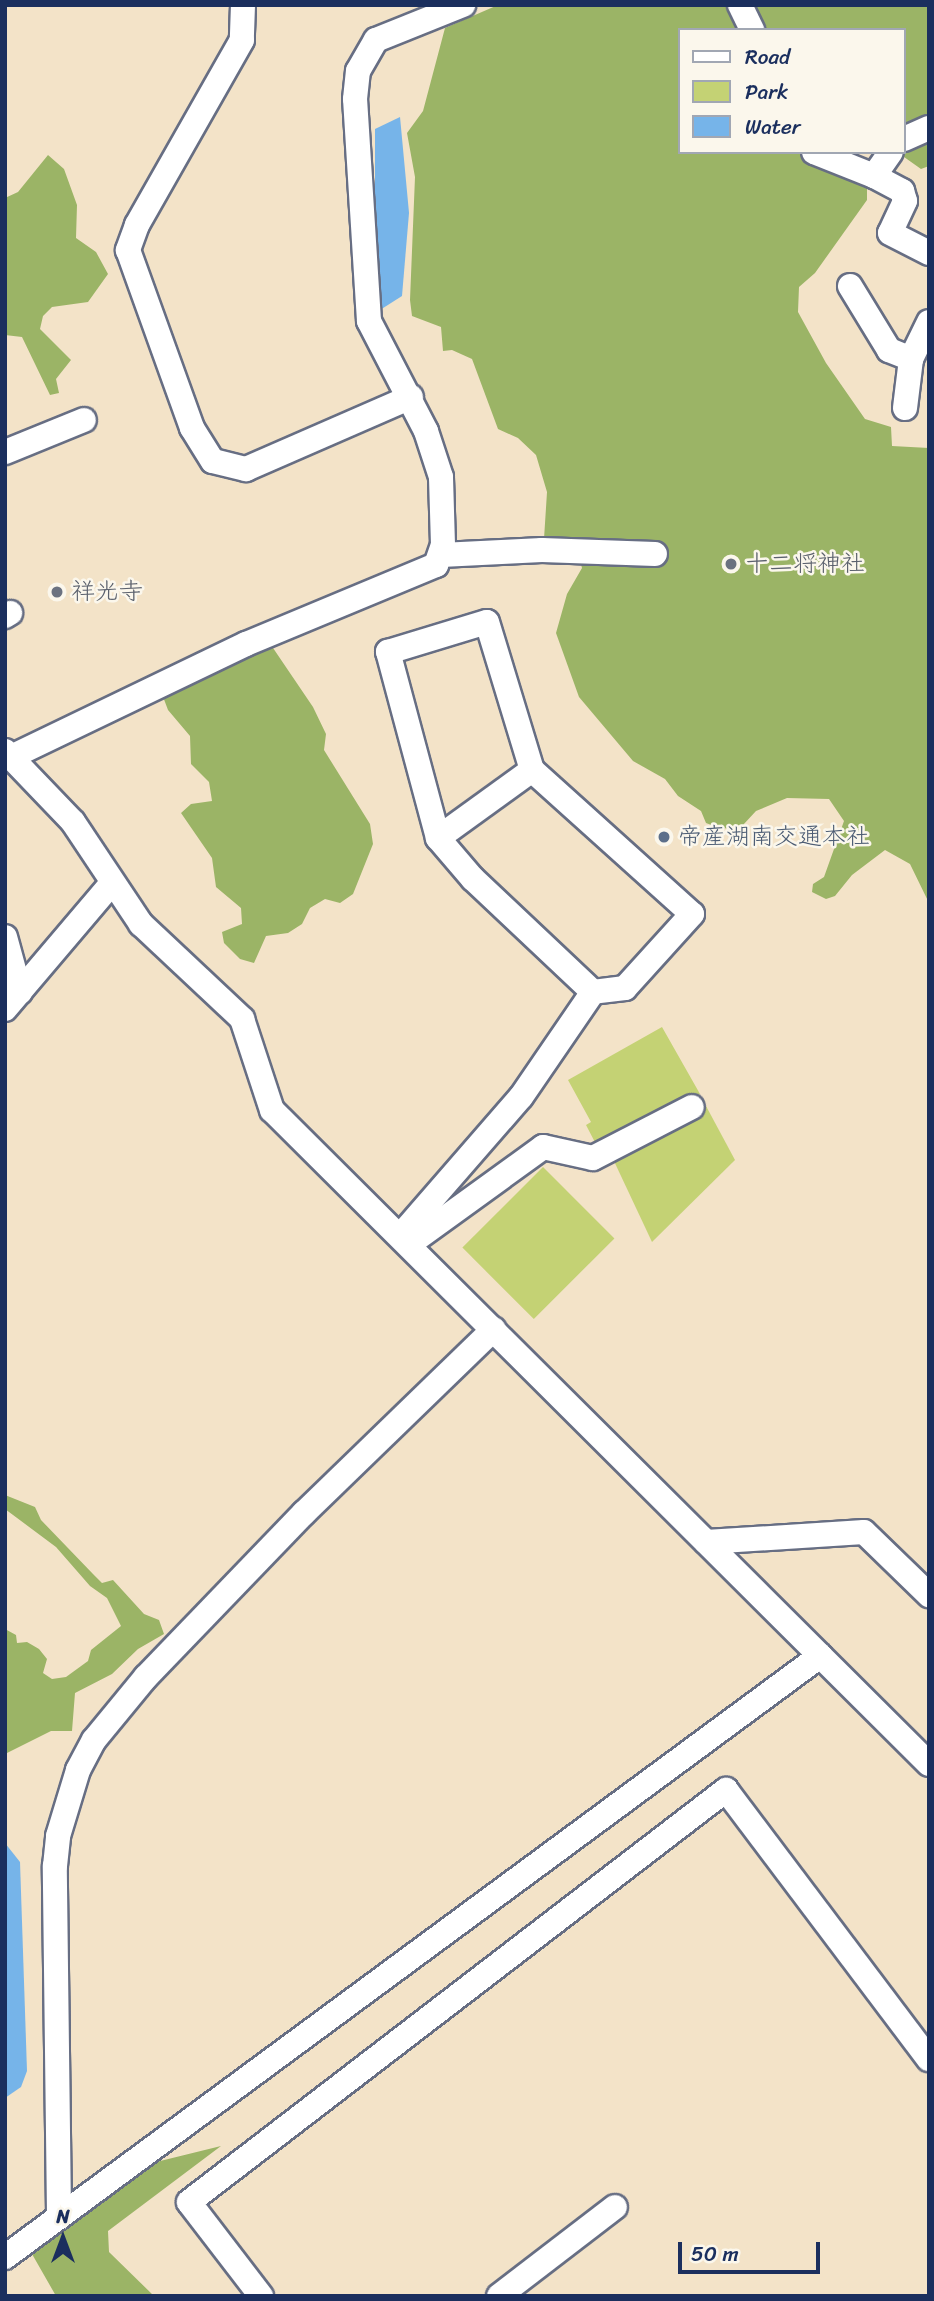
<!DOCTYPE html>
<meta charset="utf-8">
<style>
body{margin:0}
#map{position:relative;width:934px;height:2301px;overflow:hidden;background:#f3e3c8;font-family:Sriracha,"Klee One",sans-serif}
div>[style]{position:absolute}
.green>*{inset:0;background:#c4d274;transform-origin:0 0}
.forest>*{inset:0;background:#9bb466}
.water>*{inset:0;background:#76b4e9}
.roads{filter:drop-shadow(2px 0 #676e83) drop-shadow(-2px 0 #676e83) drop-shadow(0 2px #676e83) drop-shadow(0 -2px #676e83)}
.minor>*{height:24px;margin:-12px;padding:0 12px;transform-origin:12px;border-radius:12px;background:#fff}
.dots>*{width:19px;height:19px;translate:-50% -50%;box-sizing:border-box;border:4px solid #fbf7ec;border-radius:50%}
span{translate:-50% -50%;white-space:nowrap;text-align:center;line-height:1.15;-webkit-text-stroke:5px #fbf7ec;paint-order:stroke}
.worship-label{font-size:24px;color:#5b616d}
.left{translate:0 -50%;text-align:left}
.service-label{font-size:24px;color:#4e5e75}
.frame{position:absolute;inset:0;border:7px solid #1b2f5e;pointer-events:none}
.legend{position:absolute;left:678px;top:28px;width:228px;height:126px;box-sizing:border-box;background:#fbf7ec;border:2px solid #a1a7b3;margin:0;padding:9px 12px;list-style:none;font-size:21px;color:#1b2f5e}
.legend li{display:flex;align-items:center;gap:14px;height:35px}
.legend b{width:35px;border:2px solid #a1a7b3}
.north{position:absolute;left:28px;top:2203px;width:70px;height:70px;-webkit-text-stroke:5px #fbf7ec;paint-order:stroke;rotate:0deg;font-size:19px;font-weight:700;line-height:28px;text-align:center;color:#1b2f5e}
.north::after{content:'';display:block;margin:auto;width:24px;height:32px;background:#1b2f5e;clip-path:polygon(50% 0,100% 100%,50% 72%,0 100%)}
.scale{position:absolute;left:678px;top:2242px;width:142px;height:32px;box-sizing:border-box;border:4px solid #1b2f5e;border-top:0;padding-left:9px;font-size:21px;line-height:24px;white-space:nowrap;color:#1b2f5e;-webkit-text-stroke:5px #fbf7ec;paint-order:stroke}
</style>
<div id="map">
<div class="green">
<div style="clip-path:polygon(662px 1027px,700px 1094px,599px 1150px,586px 1125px,591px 1122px,568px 1080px)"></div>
<div style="clip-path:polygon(706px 1106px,735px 1160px,652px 1242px,613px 1159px)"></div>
<div style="left:543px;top:1167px;width:101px;height:114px;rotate:45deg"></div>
</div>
<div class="forest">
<div style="clip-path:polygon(498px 5px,929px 5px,929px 166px,921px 169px,897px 152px,904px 152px,904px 30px,680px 30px,680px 152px,854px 152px,867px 172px,867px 200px,815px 273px,799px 287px,798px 312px,826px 363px,865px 419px,891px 427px,892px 446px,929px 448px,929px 903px,910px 864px,885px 850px,852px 875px,835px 896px,826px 899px,812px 892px,813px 884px,824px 877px,844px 821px,829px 799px,787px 798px,756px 811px,743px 825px,722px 829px,706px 823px,701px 811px,678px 796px,665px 779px,633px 761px,579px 697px,556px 633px,567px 594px,582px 568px,579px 557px,544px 539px,547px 492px,536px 455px,518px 438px,498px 429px,472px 359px,452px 350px,443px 351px,441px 327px,412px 316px,410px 300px,415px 177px,407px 133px,423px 111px,445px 28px)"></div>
<div style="clip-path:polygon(48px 155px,64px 169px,77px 205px,76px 238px,96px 252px,108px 274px,88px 302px,52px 307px,43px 316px,40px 329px,71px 360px,56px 379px,59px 393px,50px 395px,22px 337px,5px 335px,5px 198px,18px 192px)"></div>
<div style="clip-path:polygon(271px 645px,313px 707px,326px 734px,324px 750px,370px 824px,373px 844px,353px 894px,340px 903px,325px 899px,310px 908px,302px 924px,288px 933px,266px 936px,254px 963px,240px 959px,224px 943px,222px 932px,242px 924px,241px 908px,216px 887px,212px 858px,181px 813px,191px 804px,212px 801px,209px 782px,191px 764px,190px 736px,168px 710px,162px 694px)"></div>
<div style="clip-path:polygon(5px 1495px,35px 1507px,41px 1520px,93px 1574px,102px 1583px,113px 1580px,144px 1614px,159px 1620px,164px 1634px,138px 1649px,112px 1674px,75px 1693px,72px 1731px,51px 1731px,5px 1754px,5px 1629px,16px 1635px,17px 1643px,27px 1642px,39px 1649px,47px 1659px,43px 1673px,52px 1679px,66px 1677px,88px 1661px,91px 1650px,121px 1626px,107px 1598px,90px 1586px,56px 1547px,5px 1509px)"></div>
<div style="clip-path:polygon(221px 2146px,108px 2231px,109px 2252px,154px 2296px,56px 2296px,32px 2254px,148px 2164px)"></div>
</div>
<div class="water">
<div style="clip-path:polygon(400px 117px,409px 213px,402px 296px,380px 310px,375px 274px,375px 129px)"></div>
<div style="clip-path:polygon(5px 1843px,20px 1862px,27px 2071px,21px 2087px,5px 2098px)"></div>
</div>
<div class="roads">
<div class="minor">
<div style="left:243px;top:5px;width:35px;rotate:92deg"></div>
<div style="left:242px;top:40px;width:213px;rotate:119.6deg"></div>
<div style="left:137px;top:225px;width:27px;rotate:110deg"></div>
<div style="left:128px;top:250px;width:189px;rotate:70.2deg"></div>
<div style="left:192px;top:428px;width:39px;rotate:58deg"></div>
<div style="left:213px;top:461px;width:34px;rotate:14deg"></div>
<div style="left:246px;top:469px;width:180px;rotate:-23.6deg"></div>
<div style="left:740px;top:5px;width:28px;rotate:64deg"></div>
<div style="left:904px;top:139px;width:27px;rotate:-24deg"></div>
<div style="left:814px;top:152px;width:65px;rotate:21.8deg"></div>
<div style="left:874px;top:176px;width:29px;rotate:-55deg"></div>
<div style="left:874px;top:176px;width:32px;rotate:28deg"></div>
<div style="left:902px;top:191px;width:10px;rotate:73deg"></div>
<div style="left:905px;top:201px;width:35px;rotate:115deg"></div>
<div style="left:890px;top:233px;width:44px;rotate:27.1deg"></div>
<div style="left:850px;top:286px;width:75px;rotate:58.6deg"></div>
<div style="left:889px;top:350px;width:24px;rotate:22deg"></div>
<div style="left:911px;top:359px;width:41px;rotate:-64.1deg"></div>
<div style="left:905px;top:408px;width:49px;rotate:-83deg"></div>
<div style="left:5px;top:452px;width:85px;rotate:-22.1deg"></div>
<div style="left:441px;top:555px;width:101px;rotate:-2.8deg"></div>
<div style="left:542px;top:550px;width:113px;rotate:2deg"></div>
<div style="left:5px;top:616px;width:6px;rotate:-31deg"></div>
<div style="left:5px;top:751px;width:98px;rotate:46.2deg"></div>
<div style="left:73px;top:822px;width:123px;rotate:56.3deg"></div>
<div style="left:141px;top:924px;width:139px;rotate:43.2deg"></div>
<div style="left:242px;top:1019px;width:96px;rotate:71.8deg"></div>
<div style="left:272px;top:1110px;width:927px;rotate:44.87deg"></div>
<div style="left:11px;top:757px;width:261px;rotate:-25.7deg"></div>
<div style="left:246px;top:644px;width:206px;rotate:-22.6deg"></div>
<div style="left:436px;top:565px;width:21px;rotate:-71deg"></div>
<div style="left:443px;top:545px;width:68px;rotate:-91.7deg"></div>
<div style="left:441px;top:477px;width:48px;rotate:-108.1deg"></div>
<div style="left:426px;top:431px;width:124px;rotate:-117.4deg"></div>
<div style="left:369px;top:321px;width:222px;rotate:-93.6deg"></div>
<div style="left:355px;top:99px;width:28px;rotate:-84deg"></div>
<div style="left:358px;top:71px;width:36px;rotate:-60deg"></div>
<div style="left:376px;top:40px;width:94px;rotate:-21.9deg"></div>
<div style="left:438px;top:838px;width:116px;rotate:-35.9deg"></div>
<div style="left:5px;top:937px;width:57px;rotate:74.7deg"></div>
<div style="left:5px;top:1009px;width:165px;rotate:-49.7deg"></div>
<div style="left:400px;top:1236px;width:184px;rotate:-49deg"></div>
<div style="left:521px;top:1097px;width:127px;rotate:-55.6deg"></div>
<div style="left:593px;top:992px;width:165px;rotate:-136.7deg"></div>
<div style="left:473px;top:879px;width:54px;rotate:-130.5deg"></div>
<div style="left:438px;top:838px;width:193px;rotate:-105deg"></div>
<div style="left:388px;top:652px;width:103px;rotate:-16.9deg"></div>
<div style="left:487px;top:622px;width:155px;rotate:73.1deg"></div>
<div style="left:532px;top:770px;width:215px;rotate:42deg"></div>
<div style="left:692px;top:914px;width:100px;rotate:132.2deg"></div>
<div style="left:625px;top:988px;width:32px;rotate:173deg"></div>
<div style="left:412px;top:1242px;width:162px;rotate:-35.9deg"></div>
<div style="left:543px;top:1147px;width:51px;rotate:12.4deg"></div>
<div style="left:593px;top:1158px;width:111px;rotate:-27.3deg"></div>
<div style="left:706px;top:1542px;width:158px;rotate:-3.6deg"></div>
<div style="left:864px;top:1532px;width:91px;rotate:44.1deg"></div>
<div style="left:59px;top:2214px;width:348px;rotate:-90.7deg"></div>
<div style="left:55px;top:1866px;width:30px;rotate:-84deg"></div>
<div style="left:58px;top:1836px;width:69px;rotate:-73.1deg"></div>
<div style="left:78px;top:1770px;width:34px;rotate:-62deg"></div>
<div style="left:94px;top:1740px;width:82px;rotate:-50.5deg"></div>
<div style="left:146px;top:1677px;width:228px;rotate:-46.1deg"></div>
<div style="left:304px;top:1513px;width:264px;rotate:-44.1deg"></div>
<div style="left:5px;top:2257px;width:1013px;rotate:-36.41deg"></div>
<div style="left:261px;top:2296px;width:118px;rotate:-127.5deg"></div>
<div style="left:189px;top:2202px;width:677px;rotate:-37.5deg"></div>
<div style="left:726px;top:1790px;width:337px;rotate:53deg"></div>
<div style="left:499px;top:2296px;width:146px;rotate:-37.5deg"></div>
</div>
</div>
<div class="dots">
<div style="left:731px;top:564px;background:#6b7280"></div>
<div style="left:57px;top:592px;background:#6b7280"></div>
<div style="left:664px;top:837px;background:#5c6f8a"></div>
</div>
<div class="worship-label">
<span class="left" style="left:745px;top:564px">十二将神社</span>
<span class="left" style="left:71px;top:592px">祥光寺</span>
</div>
<div class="service-label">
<span class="left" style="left:678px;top:837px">帝産湖南交通本社</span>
</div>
<div class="frame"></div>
<ul class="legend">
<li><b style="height:9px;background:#fff"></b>Road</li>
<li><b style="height:19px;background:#c4d274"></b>Park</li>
<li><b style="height:19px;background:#76b4e9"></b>Water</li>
</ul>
<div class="north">N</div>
<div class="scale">50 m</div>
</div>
